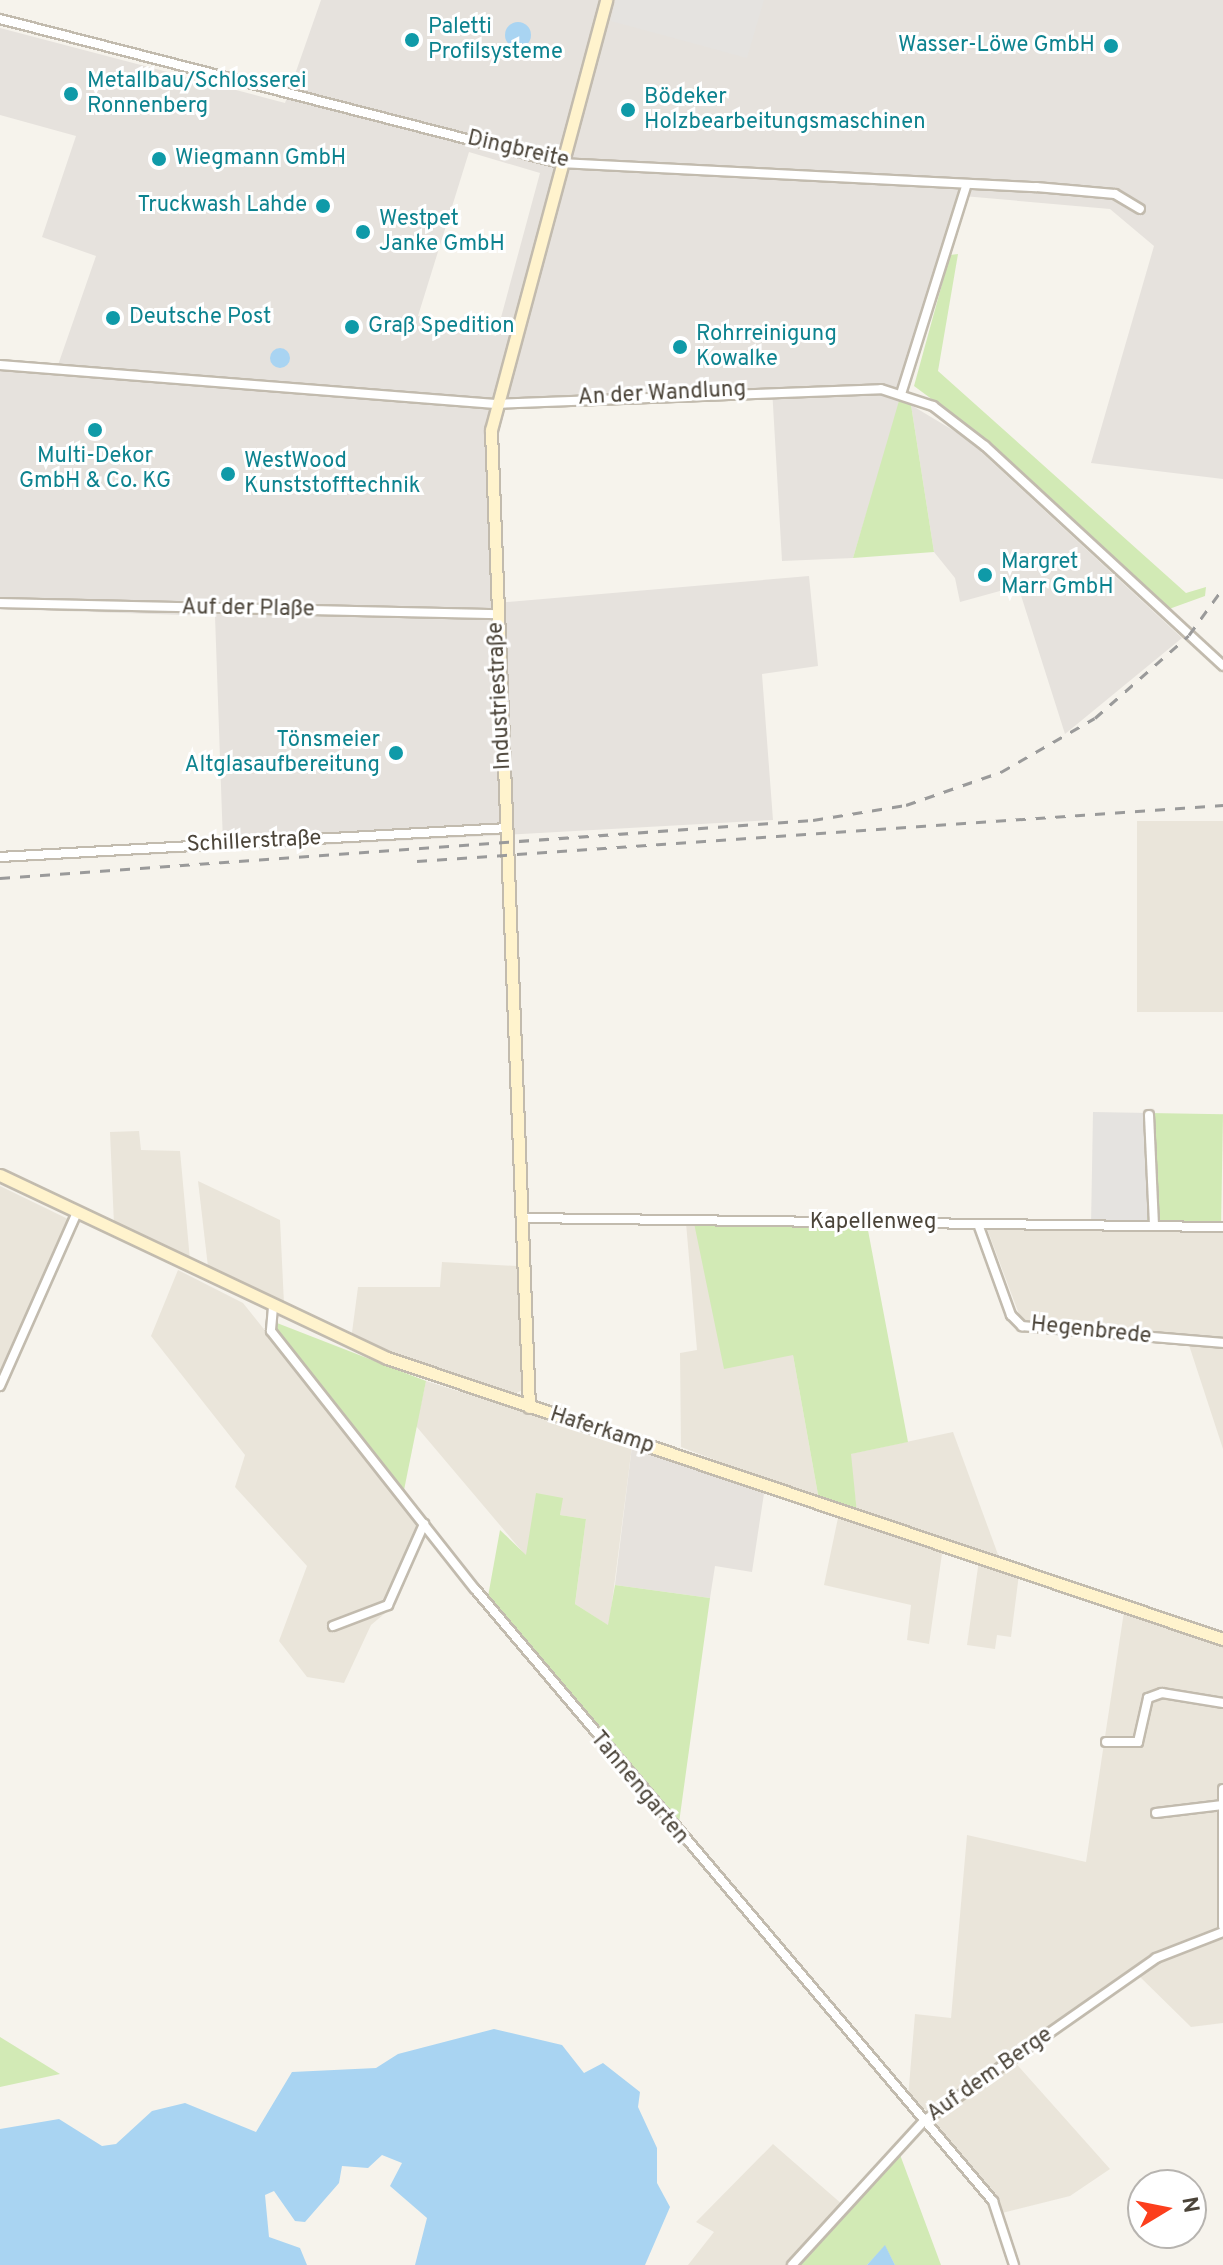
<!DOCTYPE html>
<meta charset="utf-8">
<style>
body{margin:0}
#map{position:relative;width:1223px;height:2265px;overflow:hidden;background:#f6f3ec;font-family:Overpass,sans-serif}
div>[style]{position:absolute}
.residential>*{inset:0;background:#eae5da;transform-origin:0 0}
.industrial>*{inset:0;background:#e6e2dd}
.green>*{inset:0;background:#d2eab5;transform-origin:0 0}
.parking>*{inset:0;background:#e5e3e0;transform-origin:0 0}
.water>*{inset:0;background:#a9d4f2}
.round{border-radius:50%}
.roads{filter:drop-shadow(2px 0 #c2bbae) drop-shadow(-2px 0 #c2bbae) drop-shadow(0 2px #c2bbae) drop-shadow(0 -2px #c2bbae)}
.street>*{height:8px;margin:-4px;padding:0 4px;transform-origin:4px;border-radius:4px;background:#fff}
.secondary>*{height:11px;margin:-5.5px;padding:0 5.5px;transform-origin:5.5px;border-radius:5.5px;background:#fff3cd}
.rail>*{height:3px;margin-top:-1.5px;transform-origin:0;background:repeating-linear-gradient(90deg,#9a9a9a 0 10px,transparent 0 20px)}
.dots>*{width:22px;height:22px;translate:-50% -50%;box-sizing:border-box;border:4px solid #fff;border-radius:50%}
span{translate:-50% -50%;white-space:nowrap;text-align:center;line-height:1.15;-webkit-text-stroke:6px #fff;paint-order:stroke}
.culture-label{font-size:22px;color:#0d838f}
.left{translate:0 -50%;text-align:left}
.right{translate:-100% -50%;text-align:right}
.street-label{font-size:22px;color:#4b4439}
.north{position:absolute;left:1127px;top:2169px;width:80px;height:80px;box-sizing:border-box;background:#fff;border:2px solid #b7b4b0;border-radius:50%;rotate:80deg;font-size:22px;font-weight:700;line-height:32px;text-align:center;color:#4b4439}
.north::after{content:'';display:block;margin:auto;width:28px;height:36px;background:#fc3f1d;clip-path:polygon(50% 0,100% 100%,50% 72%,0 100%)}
</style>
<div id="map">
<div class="residential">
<div style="left:1223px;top:821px;width:191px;height:86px;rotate:90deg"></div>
<div style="clip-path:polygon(139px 1131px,141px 1150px,180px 1151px,190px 1260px,114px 1225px,110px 1132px)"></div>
<div style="clip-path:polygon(198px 1181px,280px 1220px,284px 1304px,208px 1267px)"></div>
<div style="clip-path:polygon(0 1186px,70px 1220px,0 1384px)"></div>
<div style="clip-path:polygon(686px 1223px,694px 1223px,793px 1355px,819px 1500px,681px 1447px,680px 1353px,697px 1350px)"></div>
<div style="clip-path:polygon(986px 1226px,1223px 1229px,1223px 1449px,1187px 1339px,1023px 1325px)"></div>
<div style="clip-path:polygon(442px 1262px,517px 1266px,524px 1389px,513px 1395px,351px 1340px,358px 1287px,440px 1287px)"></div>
<div style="clip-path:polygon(178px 1270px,243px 1303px,426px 1532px,396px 1604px,371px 1625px,344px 1683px,307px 1677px,279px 1641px,307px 1566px,235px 1487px,245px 1455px,151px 1336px)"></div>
<div style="clip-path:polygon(426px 1381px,632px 1446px,609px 1626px,575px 1604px,586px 1519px,560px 1515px,562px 1498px,526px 1556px,416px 1426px)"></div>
<div style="clip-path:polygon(953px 1432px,1000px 1560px,857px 1513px,850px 1454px)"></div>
<div style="clip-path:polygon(839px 1513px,943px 1547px,929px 1644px,907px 1640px,911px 1605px,824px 1585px)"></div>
<div style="clip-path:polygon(979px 1560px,1019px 1574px,1011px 1637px,997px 1635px,995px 1649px,967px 1645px)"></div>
<div style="clip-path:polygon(1125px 1605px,1223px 1639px,1223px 2023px,1191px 2027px,1135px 1972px,1012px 2059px,1110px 2169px,1070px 2196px,1002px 2213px,925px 2120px,932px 2114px,908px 2098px,915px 2014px,951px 2018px,967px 1835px,1086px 1862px)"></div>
<div style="clip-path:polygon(773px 2144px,843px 2205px,792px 2265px,688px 2265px,714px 2232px,696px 2222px)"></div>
</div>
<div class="industrial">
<div style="clip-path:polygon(evenodd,321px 0,1223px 0,1223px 479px,1091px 463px,1154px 246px,1110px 209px,963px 196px,853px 558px,782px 561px,772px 388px,495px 404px,496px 603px,809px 576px,818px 666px,762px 674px,773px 820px,0 863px,0 852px,223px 843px,215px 616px,0 609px,0 360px,58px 365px,96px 256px,42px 237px,76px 136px,0 115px,0 28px,285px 103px,321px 0,469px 152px,540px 173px,496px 336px,418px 316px,469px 152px)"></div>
<div style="clip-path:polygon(911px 405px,966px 438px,1182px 638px,1065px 734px,1018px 586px,960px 602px,955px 578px,934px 552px)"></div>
<div style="clip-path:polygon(632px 1446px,765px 1487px,752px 1572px,715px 1566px,710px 1598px,615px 1585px)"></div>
</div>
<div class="green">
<div style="clip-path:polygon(958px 254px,938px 371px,1186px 593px,1206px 587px,1205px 596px,1169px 609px,991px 443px,914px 386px,950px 255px)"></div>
<div style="clip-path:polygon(901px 394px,911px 405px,934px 552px,853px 558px)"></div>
<div style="left:1149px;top:1113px;width:74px;height:110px;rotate:1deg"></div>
<div style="clip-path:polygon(694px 1223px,867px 1225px,908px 1442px,851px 1454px,857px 1513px,819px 1500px,793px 1355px,724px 1369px)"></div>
<div style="clip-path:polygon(277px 1323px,426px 1381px,403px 1495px,276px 1334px)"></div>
<div style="clip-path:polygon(536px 1493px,563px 1498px,560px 1515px,586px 1519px,575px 1604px,608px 1625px,615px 1585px,710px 1598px,678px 1830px,487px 1602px,500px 1530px,526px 1555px)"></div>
<div style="clip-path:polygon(0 2037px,60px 2074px,0 2087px)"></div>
<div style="clip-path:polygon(899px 2152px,941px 2265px,895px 2265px,885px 2246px,867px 2265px,800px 2265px)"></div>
</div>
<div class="parking">
<div style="clip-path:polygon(616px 0,764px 0,747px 58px,611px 21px)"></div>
<div style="left:1093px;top:1112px;width:56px;height:110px;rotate:1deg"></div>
</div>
<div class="water">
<div class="round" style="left:505px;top:22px;width:26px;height:26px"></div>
<div class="round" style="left:270px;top:348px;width:20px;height:20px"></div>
<div style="clip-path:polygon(494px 2029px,562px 2045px,584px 2073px,603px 2063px,640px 2092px,638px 2107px,657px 2148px,657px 2183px,670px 2207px,645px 2265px,415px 2265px,427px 2218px,390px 2186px,402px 2163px,382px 2155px,368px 2168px,342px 2166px,339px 2183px,305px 2222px,295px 2221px,274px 2191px,265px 2195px,269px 2237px,300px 2248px,307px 2265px,0 2265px,0 2129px,59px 2119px,102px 2146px,116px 2144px,152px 2111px,185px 2103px,256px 2132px,292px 2072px,376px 2068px,398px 2054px)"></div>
<div style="clip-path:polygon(885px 2245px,895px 2265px,867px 2265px)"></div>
</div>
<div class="roads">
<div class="street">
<div style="left:0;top:19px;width:578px;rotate:14.42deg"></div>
<div style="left:560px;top:163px;width:477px;rotate:2.9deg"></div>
<div style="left:1036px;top:187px;width:79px;rotate:5.1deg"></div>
<div style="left:1115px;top:194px;width:29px;rotate:31deg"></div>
<div style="left:0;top:365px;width:497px;rotate:4.5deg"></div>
<div style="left:495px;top:404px;width:386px;rotate:-2.2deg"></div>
<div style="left:881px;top:389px;width:55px;rotate:18.1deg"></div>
<div style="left:933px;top:406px;width:66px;rotate:37.6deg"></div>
<div style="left:985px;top:446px;width:324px;rotate:42.7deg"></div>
<div style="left:901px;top:394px;width:220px;rotate:-72.6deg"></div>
<div style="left:0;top:603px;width:496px;rotate:1.3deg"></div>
<div style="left:0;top:857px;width:509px;rotate:-3.27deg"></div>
<div style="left:1149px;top:1115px;width:110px;rotate:87.4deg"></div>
<div style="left:523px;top:1218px;width:700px;rotate:0.74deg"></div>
<div style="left:978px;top:1224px;width:97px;rotate:70.1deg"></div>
<div style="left:1011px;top:1315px;width:16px;rotate:45deg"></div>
<div style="left:1022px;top:1326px;width:202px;rotate:4.8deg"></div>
<div style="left:273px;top:1307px;width:24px;rotate:95deg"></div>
<div style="left:271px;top:1331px;width:329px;rotate:51.7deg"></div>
<div style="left:475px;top:1589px;width:802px;rotate:49.76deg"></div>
<div style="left:993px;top:2201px;width:67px;rotate:71.8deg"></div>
<div style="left:0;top:1386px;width:190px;rotate:-66.1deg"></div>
<div style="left:333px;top:1626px;width:59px;rotate:-20.9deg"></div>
<div style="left:388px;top:1605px;width:89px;rotate:-66deg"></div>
<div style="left:1106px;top:1742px;width:32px"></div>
<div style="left:1138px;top:1742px;width:45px;rotate:-77.2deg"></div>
<div style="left:1148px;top:1698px;width:15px;rotate:-20deg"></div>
<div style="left:1162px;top:1693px;width:62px;rotate:9.3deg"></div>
<div style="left:1223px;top:1789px;width:137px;rotate:90deg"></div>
<div style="left:1156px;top:1813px;width:67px;rotate:-6.8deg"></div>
<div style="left:792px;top:2265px;width:197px;rotate:-47.5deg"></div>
<div style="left:925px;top:2120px;width:282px;rotate:-35deg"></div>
<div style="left:1156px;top:1958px;width:72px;rotate:-21.2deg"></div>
</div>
<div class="secondary">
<div style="left:0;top:1175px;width:428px;rotate:25.3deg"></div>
<div style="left:387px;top:1358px;width:882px;rotate:18.58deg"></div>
<div style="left:529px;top:1407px;width:978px;rotate:-92.23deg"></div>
<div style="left:491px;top:430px;width:445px;rotate:-75deg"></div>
</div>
</div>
<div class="rail">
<div style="left:417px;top:861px;width:808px;rotate:-3.97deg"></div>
<div style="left:0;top:878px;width:815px;rotate:-4.08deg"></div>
<div style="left:813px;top:820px;width:94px;rotate:-9.2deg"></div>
<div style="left:906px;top:805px;width:101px;rotate:-19.2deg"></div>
<div style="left:1001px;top:772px;width:108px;rotate:-29.9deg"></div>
<div style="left:1095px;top:718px;width:125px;rotate:-41.4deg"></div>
<div style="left:1189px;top:635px;width:58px;rotate:-54.1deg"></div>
</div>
<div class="dots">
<div style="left:412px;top:40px;background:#0f9aa8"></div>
<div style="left:1111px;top:46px;background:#0f9aa8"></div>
<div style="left:71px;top:94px;background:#0f9aa8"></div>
<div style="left:628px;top:110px;background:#0f9aa8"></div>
<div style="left:159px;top:159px;background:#0f9aa8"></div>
<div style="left:323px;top:206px;background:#0f9aa8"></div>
<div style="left:363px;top:232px;background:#0f9aa8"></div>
<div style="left:113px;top:318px;background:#0f9aa8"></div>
<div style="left:352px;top:327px;background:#0f9aa8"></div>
<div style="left:680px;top:347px;background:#0f9aa8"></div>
<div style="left:95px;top:430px;background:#0f9aa8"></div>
<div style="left:228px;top:474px;background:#0f9aa8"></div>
<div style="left:985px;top:575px;background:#0f9aa8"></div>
<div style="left:396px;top:753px;background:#0f9aa8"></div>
</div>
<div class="culture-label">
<span class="left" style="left:428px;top:40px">Paletti<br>Profilsysteme</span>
<span class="right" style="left:1095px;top:46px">Wasser-Löwe GmbH</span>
<span class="left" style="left:87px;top:94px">Metallbau/Schlosserei<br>Ronnenberg</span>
<span class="left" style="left:644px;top:110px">Bödeker<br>Holzbearbeitungsmaschinen</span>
<span class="left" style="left:175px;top:159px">Wiegmann GmbH</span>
<span class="right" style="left:307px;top:206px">Truckwash Lahde</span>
<span class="left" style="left:379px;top:232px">Westpet<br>Janke GmbH</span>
<span class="left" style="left:129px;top:318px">Deutsche Post</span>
<span class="left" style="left:368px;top:327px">Graß Spedition</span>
<span class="left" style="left:696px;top:347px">Rohrreinigung<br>Kowalke</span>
<span style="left:95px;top:469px">Multi-Dekor<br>GmbH &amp; Co. KG</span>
<span class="left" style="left:244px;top:474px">WestWood<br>Kunststofftechnik</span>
<span class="left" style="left:1001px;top:575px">Margret<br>Marr GmbH</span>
<span class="right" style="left:380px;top:753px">Tönsmeier<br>Altglasaufbereitung</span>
</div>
<div class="street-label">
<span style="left:518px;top:150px;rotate:13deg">Dingbreite</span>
<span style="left:662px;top:394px;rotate:-3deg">An der Wandlung</span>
<span style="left:248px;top:609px;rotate:1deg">Auf der Plaße</span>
<span style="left:500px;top:696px;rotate:-93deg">Industriestraße</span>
<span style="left:254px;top:842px;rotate:-3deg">Schillerstraße</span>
<span style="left:873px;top:1223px">Kapellenweg</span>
<span style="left:1091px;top:1331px;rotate:6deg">Hegenbrede</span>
<span style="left:602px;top:1431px;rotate:18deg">Haferkamp</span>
<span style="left:639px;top:1788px;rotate:50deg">Tannengarten</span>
<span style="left:990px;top:2075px;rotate:-35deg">Auf dem Berge</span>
</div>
<div class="north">N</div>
</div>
